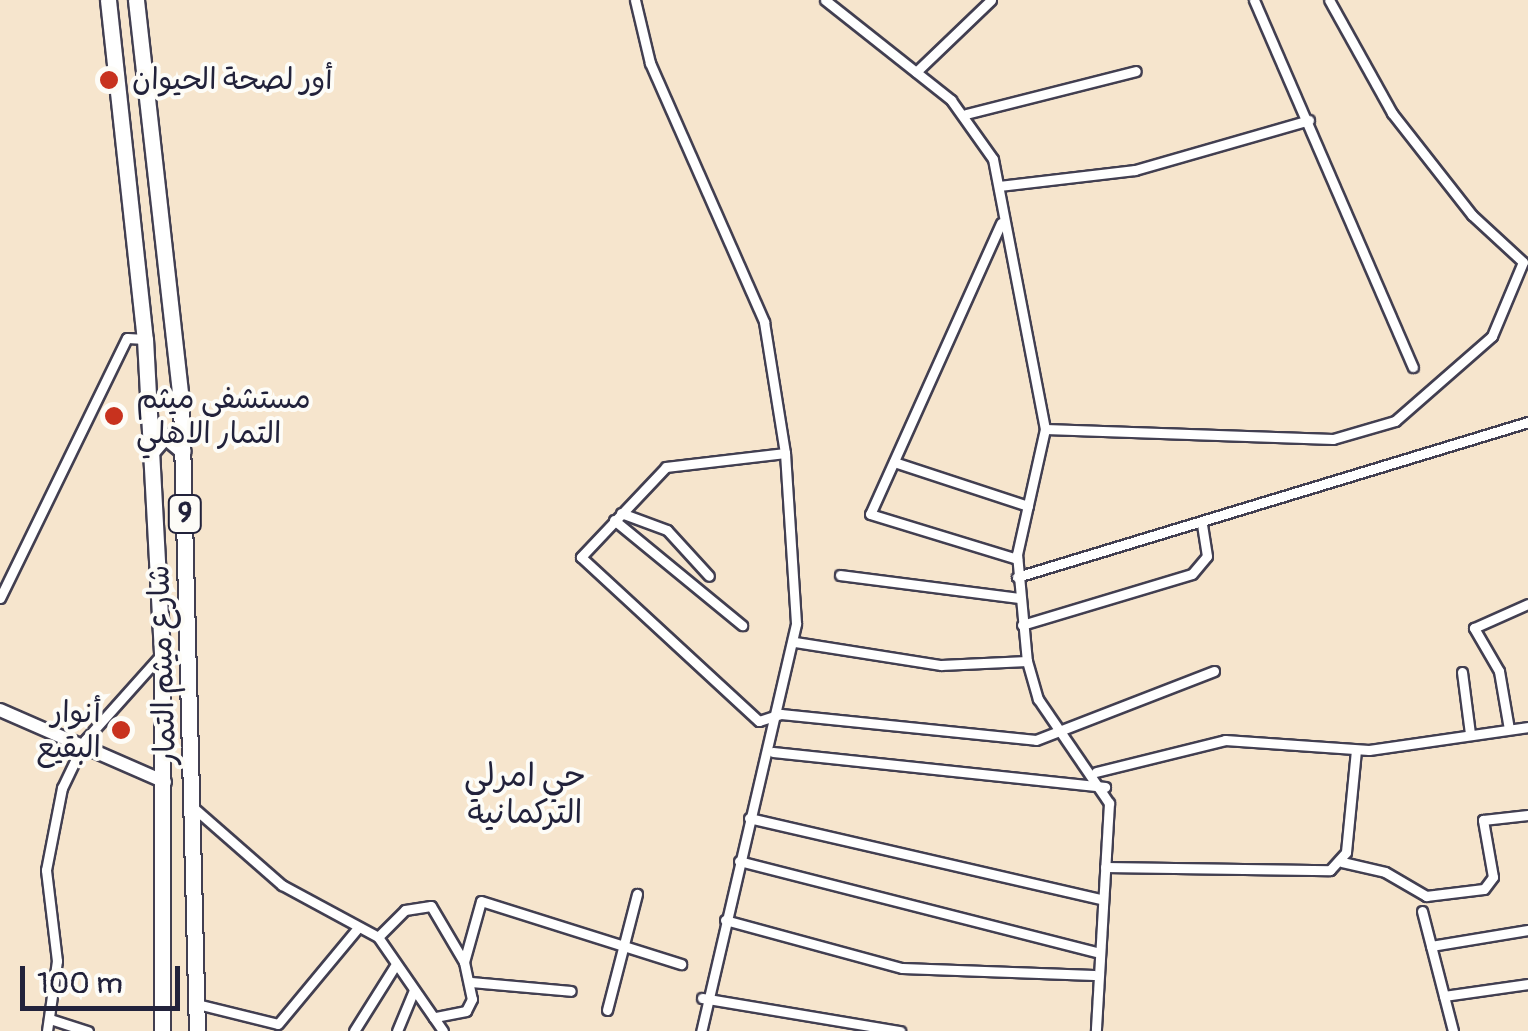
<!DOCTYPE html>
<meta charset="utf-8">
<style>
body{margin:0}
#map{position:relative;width:1528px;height:1031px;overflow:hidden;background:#f6e5cd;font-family:Pangolin,"Playpen Sans Arabic",sans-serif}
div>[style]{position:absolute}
.roads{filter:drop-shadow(2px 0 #423f51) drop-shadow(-2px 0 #423f51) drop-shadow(0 2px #423f51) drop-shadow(0 -2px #423f51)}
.street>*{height:9px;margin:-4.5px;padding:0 4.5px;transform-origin:4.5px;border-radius:4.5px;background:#fff}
.secondary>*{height:12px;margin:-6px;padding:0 6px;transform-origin:6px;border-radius:6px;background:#fff}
.highway>*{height:15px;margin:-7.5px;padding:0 7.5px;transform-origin:7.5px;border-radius:7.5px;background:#fff}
.dots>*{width:28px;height:28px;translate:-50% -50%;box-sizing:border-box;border:5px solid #fdfcf7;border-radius:50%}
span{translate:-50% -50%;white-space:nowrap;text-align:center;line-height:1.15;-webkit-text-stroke:8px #fdfcf7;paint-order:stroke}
.shield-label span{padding:2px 8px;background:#fdfcf7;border:2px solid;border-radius:8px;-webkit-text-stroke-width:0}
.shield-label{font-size:28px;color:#22223b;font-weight:700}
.poi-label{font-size:30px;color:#22223b}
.left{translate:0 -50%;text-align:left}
.right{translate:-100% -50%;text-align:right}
.street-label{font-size:30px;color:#22223b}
.neighbourhood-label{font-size:32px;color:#22223b}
.scale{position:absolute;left:20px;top:966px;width:160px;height:45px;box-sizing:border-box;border:5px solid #22223b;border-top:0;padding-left:12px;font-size:30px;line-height:35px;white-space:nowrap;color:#22223b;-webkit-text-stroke:8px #fdfcf7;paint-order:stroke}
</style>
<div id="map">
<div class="roads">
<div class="street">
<div style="left:635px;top:0;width:65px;rotate:76.6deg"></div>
<div style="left:650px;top:63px;width:283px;rotate:66.2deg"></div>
<div style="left:764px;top:322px;width:133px;rotate:80.9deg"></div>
<div style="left:785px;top:453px;width:171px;rotate:86.3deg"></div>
<div style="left:796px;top:624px;width:418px;rotate:103.1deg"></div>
<div style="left:825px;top:0;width:161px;rotate:38.4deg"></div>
<div style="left:951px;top:100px;width:72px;rotate:54.6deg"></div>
<div style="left:993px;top:159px;width:275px;rotate:79.1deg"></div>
<div style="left:1045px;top:429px;width:128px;rotate:102.6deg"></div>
<div style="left:1017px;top:554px;width:107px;rotate:84.7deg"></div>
<div style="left:1027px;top:661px;width:40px;rotate:74deg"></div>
<div style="left:1038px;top:699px;width:126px;rotate:55.7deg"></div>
<div style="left:1109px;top:803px;width:228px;rotate:93.3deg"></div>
<div style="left:1254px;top:0;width:400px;rotate:66.6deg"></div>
<div style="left:916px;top:72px;width:104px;rotate:-43.8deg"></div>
<div style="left:966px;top:114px;width:175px;rotate:-14.2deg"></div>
<div style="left:999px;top:186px;width:137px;rotate:-6.7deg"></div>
<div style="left:1135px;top:170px;width:181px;rotate:-16deg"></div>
<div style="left:1001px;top:223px;width:319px;rotate:114.2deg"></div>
<div style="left:870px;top:514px;width:154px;rotate:17deg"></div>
<div style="left:1045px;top:429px;width:288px;rotate:2deg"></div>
<div style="left:1333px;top:439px;width:65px;rotate:-16.2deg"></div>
<div style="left:1395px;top:421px;width:129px;rotate:-41.2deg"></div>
<div style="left:1492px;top:336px;width:80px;rotate:-67.3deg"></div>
<div style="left:1523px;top:262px;width:69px;rotate:-137.3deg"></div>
<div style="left:1472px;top:215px;width:130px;rotate:-128.1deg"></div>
<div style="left:1392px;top:113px;width:129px;rotate:-119.1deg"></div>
<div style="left:785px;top:453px;width:120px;rotate:173.3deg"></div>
<div style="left:666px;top:467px;width:124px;rotate:133.4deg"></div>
<div style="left:581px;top:557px;width:242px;rotate:42.7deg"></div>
<div style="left:759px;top:721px;width:23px;rotate:-18deg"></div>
<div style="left:781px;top:714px;width:256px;rotate:5.8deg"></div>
<div style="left:1036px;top:740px;width:191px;rotate:-21.2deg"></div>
<div style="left:894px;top:462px;width:141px;rotate:18.2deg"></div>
<div style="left:621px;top:513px;width:49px;rotate:20.3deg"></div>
<div style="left:667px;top:530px;width:62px;rotate:47.6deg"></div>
<div style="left:614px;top:520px;width:166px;rotate:39.4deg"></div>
<div style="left:840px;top:575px;width:180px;rotate:7.3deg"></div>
<div style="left:1017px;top:577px;width:534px;rotate:-16.87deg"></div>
<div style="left:0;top:598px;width:289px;rotate:-64deg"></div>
<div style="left:127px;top:338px;width:18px;rotate:3deg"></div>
<div style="left:1022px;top:625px;width:177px;rotate:-16.7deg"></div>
<div style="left:1192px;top:574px;width:23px;rotate:-50deg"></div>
<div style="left:1207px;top:556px;width:30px;rotate:-99deg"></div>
<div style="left:795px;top:642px;width:148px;rotate:9deg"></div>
<div style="left:941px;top:665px;width:86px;rotate:-2.7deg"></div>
<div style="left:1462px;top:672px;width:63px;rotate:82.6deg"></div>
<div style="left:1509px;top:729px;width:59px;rotate:-99.8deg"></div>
<div style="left:1499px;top:671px;width:50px;rotate:-120.2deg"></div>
<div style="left:1474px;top:628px;width:59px;rotate:-24deg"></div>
<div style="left:773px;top:752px;width:334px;rotate:6deg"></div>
<div style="left:1096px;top:772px;width:133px;rotate:-13.9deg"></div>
<div style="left:1225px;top:740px;width:144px;rotate:4deg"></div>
<div style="left:1369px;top:750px;width:161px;rotate:-8.2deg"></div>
<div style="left:194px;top:808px;width:117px;rotate:41.2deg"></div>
<div style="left:282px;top:885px;width:109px;rotate:28.4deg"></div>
<div style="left:378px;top:937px;width:114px;rotate:55.3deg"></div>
<div style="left:749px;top:818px;width:360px;rotate:13deg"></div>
<div style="left:739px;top:861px;width:368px;rotate:14.3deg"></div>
<div style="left:1342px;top:862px;width:44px;rotate:13.1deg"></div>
<div style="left:1385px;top:872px;width:48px;rotate:30.3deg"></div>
<div style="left:1426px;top:896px;width:58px;rotate:-6.9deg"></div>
<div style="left:1484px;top:889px;width:15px;rotate:-53deg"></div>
<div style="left:1493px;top:877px;width:58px;rotate:-100deg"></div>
<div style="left:1483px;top:820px;width:45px;rotate:-6.3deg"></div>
<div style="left:1105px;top:867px;width:225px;rotate:0.8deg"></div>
<div style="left:1330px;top:870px;width:24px;rotate:-48deg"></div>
<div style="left:1346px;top:852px;width:102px;rotate:-84.4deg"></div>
<div style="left:1422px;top:911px;width:124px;rotate:75.5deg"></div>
<div style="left:725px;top:920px;width:183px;rotate:15.2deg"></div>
<div style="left:902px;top:968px;width:192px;rotate:2.1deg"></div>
<div style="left:378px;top:937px;width:38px;rotate:-45deg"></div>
<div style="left:405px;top:910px;width:26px;rotate:-9deg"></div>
<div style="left:431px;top:906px;width:65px;rotate:59.5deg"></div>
<div style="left:464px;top:962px;width:38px;rotate:78deg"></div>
<div style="left:472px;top:999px;width:13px;rotate:117deg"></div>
<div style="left:466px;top:1011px;width:33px;rotate:169deg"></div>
<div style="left:1431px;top:946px;width:98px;rotate:-9.4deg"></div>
<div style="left:464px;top:962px;width:63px;rotate:-74.4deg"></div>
<div style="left:481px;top:901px;width:210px;rotate:17.5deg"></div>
<div style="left:471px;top:982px;width:100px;rotate:5.1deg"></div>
<div style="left:1444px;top:996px;width:85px;rotate:-8.1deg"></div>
<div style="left:702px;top:998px;width:201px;rotate:9.5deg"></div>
<div style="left:197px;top:1004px;width:83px;rotate:13.9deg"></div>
<div style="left:278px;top:1024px;width:124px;rotate:-50.3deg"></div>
<div style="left:607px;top:1010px;width:120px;rotate:-75.5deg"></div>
<div style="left:50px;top:1019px;width:40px;rotate:18deg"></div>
<div style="left:47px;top:1031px;width:71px;rotate:-81.9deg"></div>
<div style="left:57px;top:961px;width:92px;rotate:-96.9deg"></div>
<div style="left:46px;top:870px;width:84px;rotate:-79deg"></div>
<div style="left:62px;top:788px;width:53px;rotate:-64.4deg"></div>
<div style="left:85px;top:740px;width:115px;rotate:-48.2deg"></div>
<div style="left:354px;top:1031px;width:79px;rotate:-57.9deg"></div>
<div style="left:397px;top:1031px;width:44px;rotate:-67.5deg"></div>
</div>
<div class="secondary">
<div style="left:0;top:710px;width:180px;rotate:23.6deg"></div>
</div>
<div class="highway">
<div style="left:108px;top:0;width:341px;rotate:83.8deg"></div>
<div style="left:145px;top:339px;width:315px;rotate:86.9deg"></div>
<div style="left:162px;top:654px;width:377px;rotate:90deg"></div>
<div style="left:136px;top:0;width:403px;rotate:83.6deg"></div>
<div style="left:181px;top:400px;width:631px;rotate:88.55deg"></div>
<div style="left:150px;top:453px;width:23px;rotate:-49deg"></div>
<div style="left:165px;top:436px;width:23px;rotate:40deg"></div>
</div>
</div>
<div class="dots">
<div style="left:109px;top:80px;background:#c8321e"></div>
<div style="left:114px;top:416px;background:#c8321e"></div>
<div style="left:121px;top:730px;background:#c8321e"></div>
</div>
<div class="shield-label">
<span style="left:185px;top:514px">9</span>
</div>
<div class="poi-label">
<span class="left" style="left:132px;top:80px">أور لصحة الحيوان</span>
<span class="left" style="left:136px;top:416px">مستشفى ميثم<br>التمار الاهلي</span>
<span class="right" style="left:101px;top:730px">أنوار<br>البقيع</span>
</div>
<div class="street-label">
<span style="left:163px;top:665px;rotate:-92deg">شارع ميثم التمار</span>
</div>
<div class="neighbourhood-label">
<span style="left:525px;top:795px">حي امرلي<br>التركمانية</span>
</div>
<div class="scale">100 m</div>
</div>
